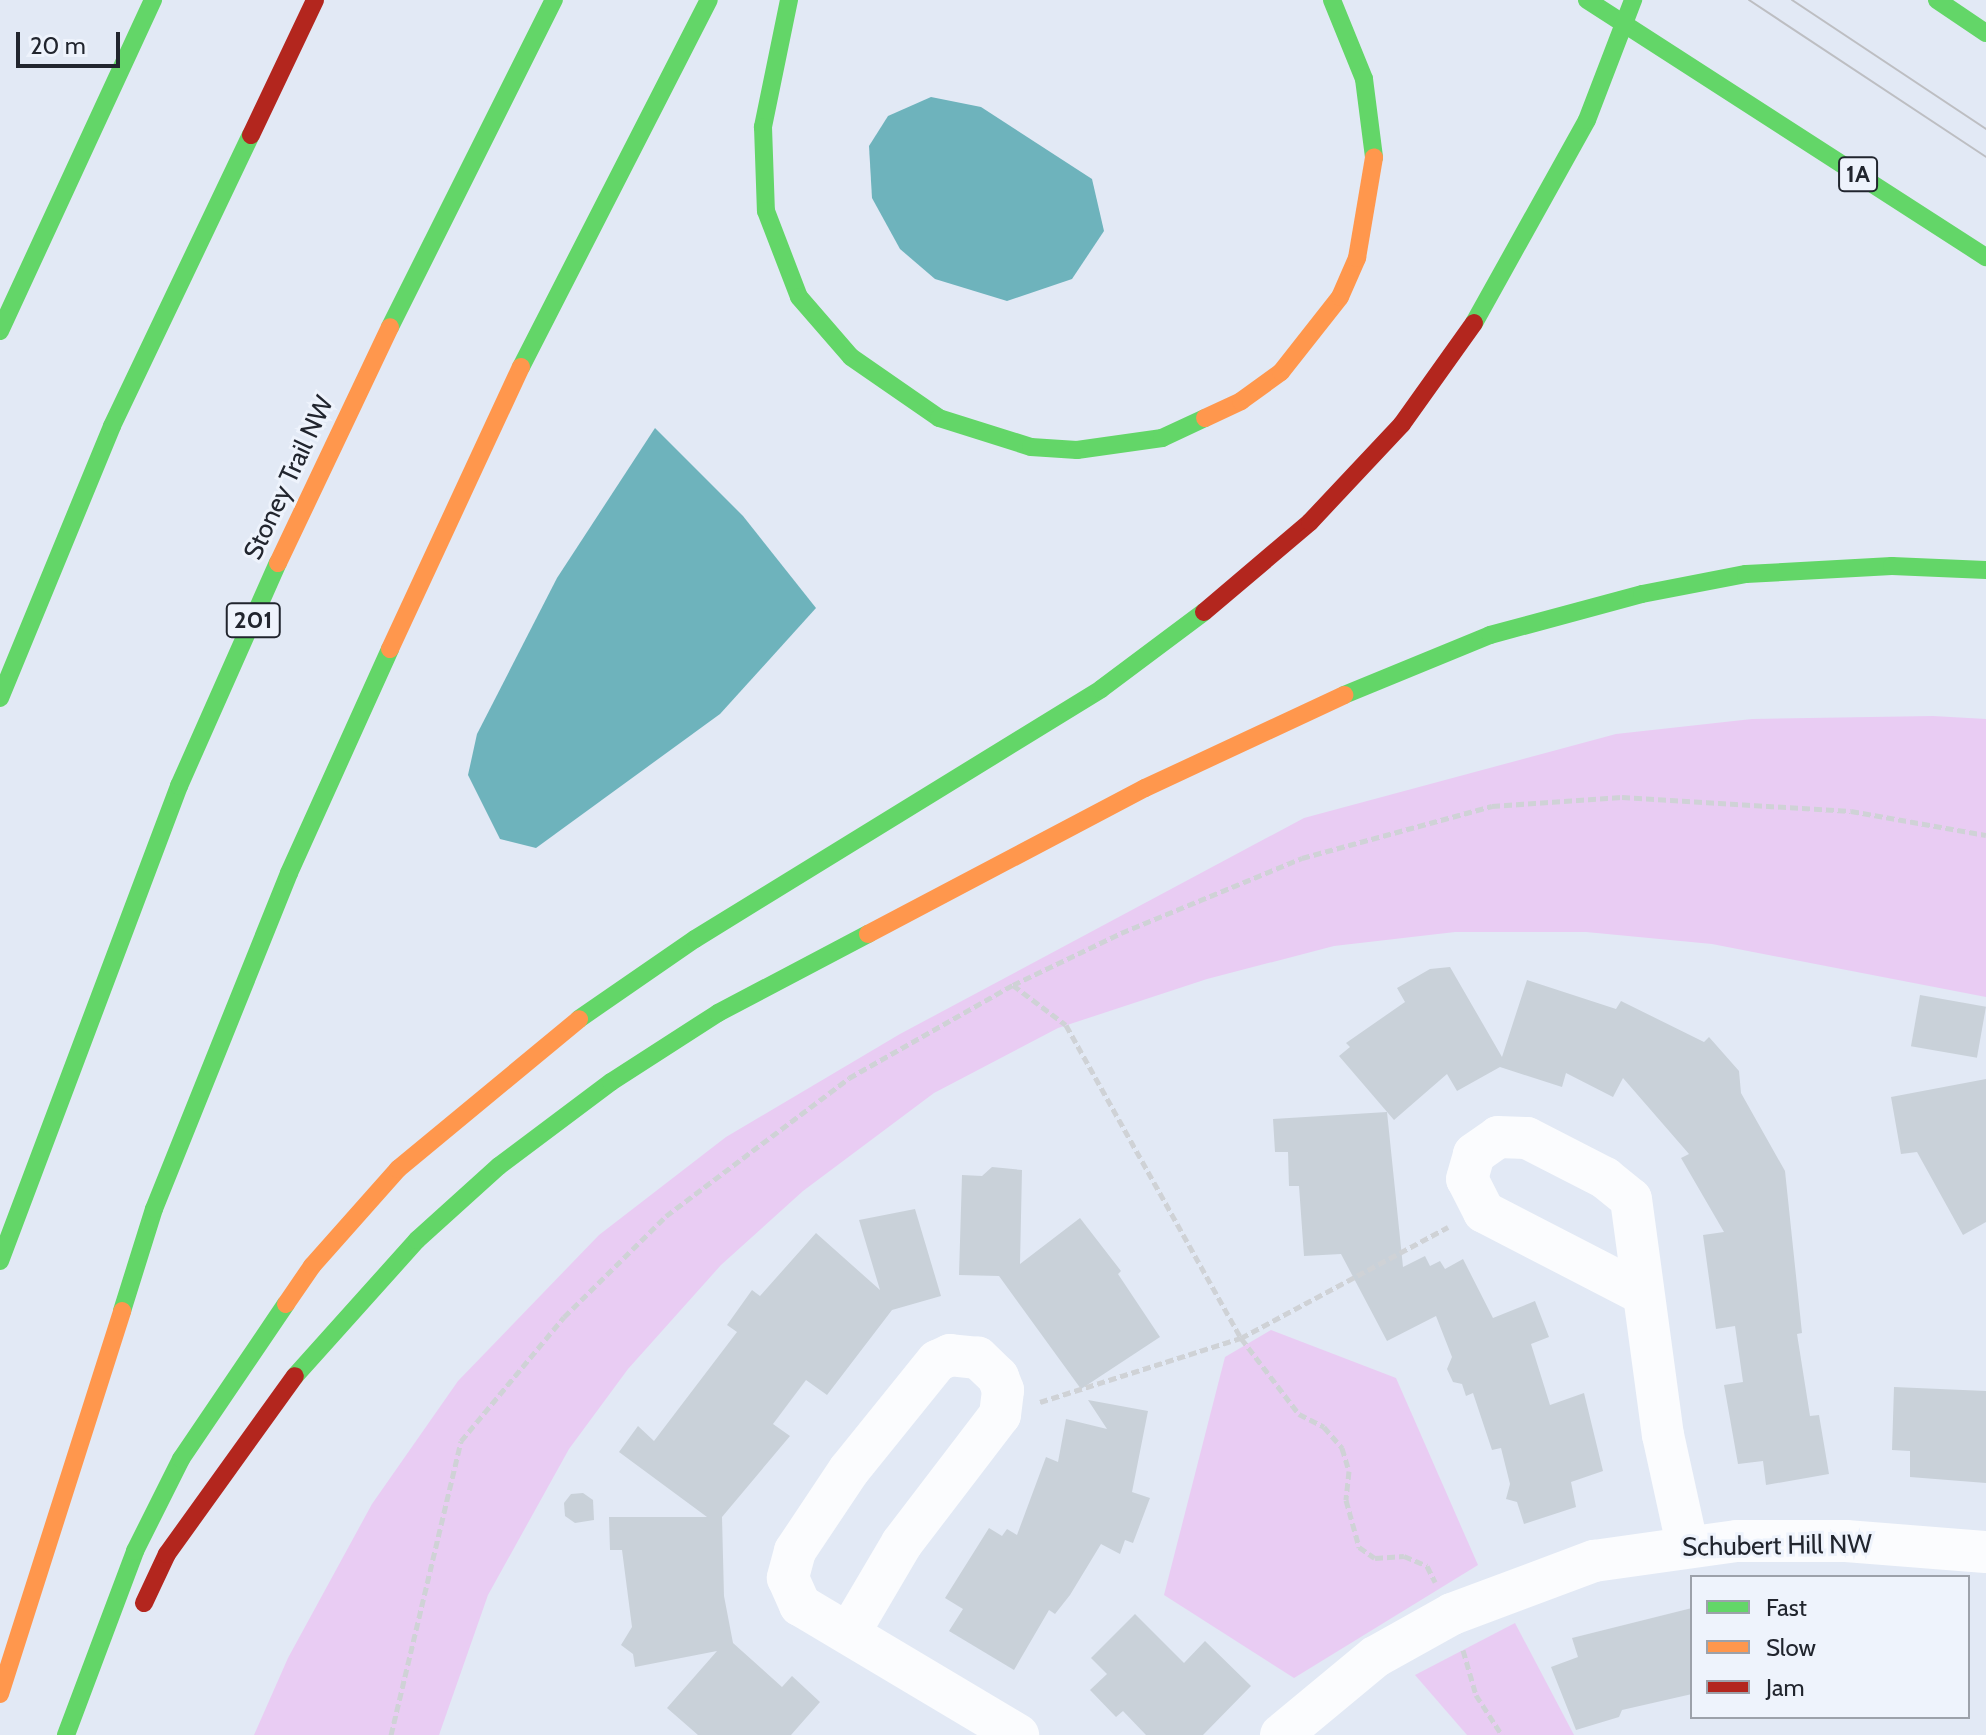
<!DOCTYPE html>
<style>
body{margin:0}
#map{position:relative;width:1986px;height:1735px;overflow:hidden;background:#e2e9f5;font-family:Cabin,sans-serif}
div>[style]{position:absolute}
.green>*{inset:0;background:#e9ccf3}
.water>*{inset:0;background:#6eb3bc}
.building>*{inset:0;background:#c9d1d9;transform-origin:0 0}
.path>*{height:5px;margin-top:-2.5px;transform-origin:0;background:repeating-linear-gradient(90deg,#cfd2d6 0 8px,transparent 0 12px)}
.street>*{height:42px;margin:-21px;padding:0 21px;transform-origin:21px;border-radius:21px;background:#fbfcfe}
.fast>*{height:18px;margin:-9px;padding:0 9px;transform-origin:9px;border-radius:9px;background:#63d668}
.slow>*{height:18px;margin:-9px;padding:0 9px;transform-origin:9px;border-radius:9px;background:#ff974d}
.jam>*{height:18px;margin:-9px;padding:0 9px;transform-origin:9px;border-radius:9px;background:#b3261e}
.tram>*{height:2px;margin:-1px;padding:0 1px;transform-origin:1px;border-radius:1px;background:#bdbec2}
span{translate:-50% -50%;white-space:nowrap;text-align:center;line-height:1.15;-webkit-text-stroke:6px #eef3fc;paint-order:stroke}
.shield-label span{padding:2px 6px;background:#eef3fc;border:2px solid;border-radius:6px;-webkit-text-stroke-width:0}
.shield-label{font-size:24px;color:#21252e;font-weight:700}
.street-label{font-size:26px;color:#21252e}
.legend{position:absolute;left:1690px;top:1575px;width:280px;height:144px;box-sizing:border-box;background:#eef3fc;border:2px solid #9ca1aa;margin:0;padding:10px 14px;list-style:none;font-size:24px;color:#21252e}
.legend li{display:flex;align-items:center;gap:16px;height:40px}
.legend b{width:40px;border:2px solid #9ca1aa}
.scale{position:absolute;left:16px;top:32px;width:104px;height:36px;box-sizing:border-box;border:4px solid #21252e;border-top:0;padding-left:10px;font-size:24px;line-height:28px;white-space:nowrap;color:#21252e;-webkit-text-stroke:6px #eef3fc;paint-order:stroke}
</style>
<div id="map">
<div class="green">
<div style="clip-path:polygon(1933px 716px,1986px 719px,1986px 997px,1712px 944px,1586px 932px,1455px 932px,1334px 946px,1207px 979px,1058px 1028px,934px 1093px,803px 1191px,721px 1265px,628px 1369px,569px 1449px,488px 1595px,439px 1735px,254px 1735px,288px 1658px,372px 1504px,458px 1381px,599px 1235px,726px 1137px,900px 1034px,1304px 818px,1616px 734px,1752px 719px)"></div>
<div style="clip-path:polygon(1271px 1330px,1396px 1378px,1478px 1565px,1294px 1678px,1164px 1595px,1225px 1357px)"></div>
<div style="clip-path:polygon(1515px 1623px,1574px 1735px,1467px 1735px,1415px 1675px)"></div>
</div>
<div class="water">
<div style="clip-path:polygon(931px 97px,981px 107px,1092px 179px,1104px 231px,1072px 279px,1007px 301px,935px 279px,900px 249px,872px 198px,869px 146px,888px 116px)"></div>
<div style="clip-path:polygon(655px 428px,743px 516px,816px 608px,720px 714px,536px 848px,500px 839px,468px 775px,477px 734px,557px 578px)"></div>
</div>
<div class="building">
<div style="clip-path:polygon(1450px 967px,1502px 1057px,1527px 980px,1616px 1009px,1621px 1001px,1704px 1042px,1709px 1037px,1739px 1071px,1741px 1093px,1785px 1171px,1802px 1333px,1797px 1334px,1810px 1416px,1819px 1415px,1829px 1474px,1766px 1485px,1763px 1461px,1738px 1464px,1724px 1385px,1743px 1382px,1735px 1326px,1716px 1329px,1703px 1235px,1724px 1232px,1681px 1158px,1689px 1154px,1623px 1078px,1613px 1097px,1566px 1073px,1562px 1087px,1500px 1067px,1457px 1091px,1447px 1074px,1394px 1120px,1339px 1056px,1350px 1047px,1346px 1043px,1405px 1002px,1397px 988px,1430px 969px)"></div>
<div style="left:1920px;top:995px;width:67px;height:52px;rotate:10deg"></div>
<div style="clip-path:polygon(1986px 1079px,1986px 1222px,1963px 1235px,1917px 1152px,1901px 1154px,1891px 1097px)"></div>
<div style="clip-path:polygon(1387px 1112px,1403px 1267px,1425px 1256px,1430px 1266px,1440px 1261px,1445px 1269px,1463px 1259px,1493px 1318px,1535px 1301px,1549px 1337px,1531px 1344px,1550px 1405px,1584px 1393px,1603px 1471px,1571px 1482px,1576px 1507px,1524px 1524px,1517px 1502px,1506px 1499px,1510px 1484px,1501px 1448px,1492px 1450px,1473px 1393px,1466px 1396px,1462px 1384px,1453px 1382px,1447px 1369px,1452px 1357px,1436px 1316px,1387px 1341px,1341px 1254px,1304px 1256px,1299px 1186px,1289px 1186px,1288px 1152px,1275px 1152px,1273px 1119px)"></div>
<div style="clip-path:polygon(992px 1167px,1022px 1170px,1020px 1264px,1080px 1218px,1121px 1271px,1118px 1274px,1160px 1337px,1081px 1389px,999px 1276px,959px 1275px,962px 1175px,982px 1176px)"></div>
<div style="clip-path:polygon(915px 1209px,941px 1296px,892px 1310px,827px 1395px,806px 1380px,773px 1424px,790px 1436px,722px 1517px,724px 1596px,733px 1643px,782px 1687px,792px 1676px,820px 1702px,791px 1735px,698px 1735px,667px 1708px,717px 1651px,635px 1667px,633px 1654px,621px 1645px,632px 1627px,622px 1550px,610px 1550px,609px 1517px,707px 1517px,619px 1452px,638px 1426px,654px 1441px,737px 1332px,727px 1325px,752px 1290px,760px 1296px,816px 1233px,880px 1290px,859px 1220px)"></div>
<div style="clip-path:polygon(1894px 1387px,1986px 1391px,1986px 1483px,1910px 1477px,1910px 1451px,1892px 1450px)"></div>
<div style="clip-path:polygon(1088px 1400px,1148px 1411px,1132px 1492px,1150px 1498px,1133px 1543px,1125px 1540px,1120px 1554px,1101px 1544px,1070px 1595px,1055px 1614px,1049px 1610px,1014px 1670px,949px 1631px,963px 1609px,945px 1598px,989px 1528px,1002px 1536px,1007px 1529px,1017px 1535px,1046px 1457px,1058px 1462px,1066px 1419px,1107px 1429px)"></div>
<div style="clip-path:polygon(583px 1493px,593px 1500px,594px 1520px,575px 1523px,565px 1516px,564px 1503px,571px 1494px)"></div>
<div style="clip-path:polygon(1692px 1608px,1692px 1694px,1622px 1710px,1619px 1717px,1576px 1730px,1551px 1667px,1578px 1657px,1572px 1638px)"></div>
<div style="clip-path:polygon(1135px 1614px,1184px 1663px,1205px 1641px,1251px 1686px,1203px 1735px,1146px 1735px,1123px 1711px,1116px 1717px,1090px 1690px,1107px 1674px,1091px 1658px)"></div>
</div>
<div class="path">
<div style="left:1013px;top:985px;width:66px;rotate:37deg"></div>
<div style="left:1066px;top:1025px;width:359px;rotate:60.8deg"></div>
<div style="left:1241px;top:1338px;width:96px;rotate:52.7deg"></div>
<div style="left:1299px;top:1414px;width:28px;rotate:27deg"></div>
<div style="left:1324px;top:1427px;width:28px;rotate:49deg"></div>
<div style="left:1342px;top:1448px;width:24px;rotate:73deg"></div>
<div style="left:1349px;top:1471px;width:29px;rotate:96deg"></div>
<div style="left:1346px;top:1500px;width:49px;rotate:74.5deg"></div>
<div style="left:1359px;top:1547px;width:19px;rotate:35deg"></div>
<div style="left:1375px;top:1558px;width:29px;rotate:-4deg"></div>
<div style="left:1404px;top:1556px;width:25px;rotate:23deg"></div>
<div style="left:1427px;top:1566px;width:18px;rotate:63deg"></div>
<div style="left:1040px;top:1402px;width:211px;rotate:-17.7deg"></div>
<div style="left:1241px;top:1338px;width:235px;rotate:-28.2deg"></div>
<div style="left:1463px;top:1650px;width:47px;rotate:73.9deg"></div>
<div style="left:1476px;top:1695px;width:48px;rotate:57deg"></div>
<div style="left:391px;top:1735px;width:302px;rotate:-76.6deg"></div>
<div style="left:461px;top:1441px;width:161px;rotate:-50.3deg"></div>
<div style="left:564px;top:1317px;width:144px;rotate:-44.7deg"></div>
<div style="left:666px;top:1216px;width:229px;rotate:-37deg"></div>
<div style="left:849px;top:1078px;width:189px;rotate:-29.6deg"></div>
<div style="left:1013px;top:985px;width:120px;rotate:-25.7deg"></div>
<div style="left:1121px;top:933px;width:196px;rotate:-22.5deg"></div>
<div style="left:1302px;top:858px;width:197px;rotate:-15.3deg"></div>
<div style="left:1492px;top:806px;width:130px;rotate:-4deg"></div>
<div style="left:1622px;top:797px;width:229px;rotate:3.5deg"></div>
<div style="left:1851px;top:811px;width:137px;rotate:10.1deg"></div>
</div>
<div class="street">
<div style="left:1643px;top:1294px;width:179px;rotate:-152.7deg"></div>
<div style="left:1484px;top:1212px;width:37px;rotate:-117deg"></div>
<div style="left:1467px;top:1179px;width:26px;rotate:-74deg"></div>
<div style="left:1474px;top:1154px;width:29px;rotate:-35deg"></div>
<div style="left:1498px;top:1137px;width:29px;rotate:2deg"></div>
<div style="left:1527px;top:1138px;width:88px;rotate:27.1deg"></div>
<div style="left:1605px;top:1178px;width:33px;rotate:39deg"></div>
<div style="left:1631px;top:1199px;width:238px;rotate:82.3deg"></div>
<div style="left:1663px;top:1435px;width:112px;rotate:77.6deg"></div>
<div style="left:849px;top:1633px;width:104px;rotate:-59.5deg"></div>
<div style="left:902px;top:1543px;width:161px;rotate:-52.6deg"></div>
<div style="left:1000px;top:1415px;width:25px;rotate:-83deg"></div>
<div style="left:1003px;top:1390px;width:14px;rotate:-111deg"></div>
<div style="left:998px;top:1377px;width:28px;rotate:-136deg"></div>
<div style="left:978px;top:1358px;width:28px;rotate:-174deg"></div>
<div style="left:950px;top:1355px;width:14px;rotate:155deg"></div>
<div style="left:937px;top:1361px;width:140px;rotate:128.9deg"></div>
<div style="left:849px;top:1470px;width:97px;rotate:123.7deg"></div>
<div style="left:795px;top:1551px;width:28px;rotate:105deg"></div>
<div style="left:788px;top:1578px;width:30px;rotate:66deg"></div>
<div style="left:800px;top:1605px;width:254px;rotate:30.8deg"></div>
<div style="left:1281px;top:1735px;width:122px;rotate:-39.7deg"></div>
<div style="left:1375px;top:1657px;width:88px;rotate:-29.2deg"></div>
<div style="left:1452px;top:1614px;width:152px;rotate:-20.5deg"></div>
<div style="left:1594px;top:1561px;width:144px;rotate:-8deg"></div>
<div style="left:1737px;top:1541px;width:109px"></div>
<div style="left:1846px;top:1541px;width:140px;rotate:4.5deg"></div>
</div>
<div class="fast">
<div style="left:789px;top:0;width:130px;rotate:101.6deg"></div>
<div style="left:763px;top:127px;width:84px;rotate:88deg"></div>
<div style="left:766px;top:211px;width:92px;rotate:69deg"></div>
<div style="left:799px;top:297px;width:79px;rotate:49.1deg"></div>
<div style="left:851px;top:357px;width:107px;rotate:34.7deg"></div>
<div style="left:939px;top:418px;width:96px;rotate:17.5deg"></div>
<div style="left:1031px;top:447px;width:46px;rotate:3.7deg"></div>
<div style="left:1077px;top:450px;width:86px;rotate:-8deg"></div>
<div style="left:1162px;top:438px;width:47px;rotate:-24.9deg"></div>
<div style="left:1332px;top:0;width:85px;rotate:67.9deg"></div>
<div style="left:1364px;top:79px;width:79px;rotate:82.7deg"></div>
<div style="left:1587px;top:0;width:475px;rotate:32.8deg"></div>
<div style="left:1937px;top:0;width:59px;rotate:34deg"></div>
<div style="left:1474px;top:323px;width:232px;rotate:-60.9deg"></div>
<div style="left:1587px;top:120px;width:129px;rotate:-69deg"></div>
<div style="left:390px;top:327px;width:366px;rotate:-63.4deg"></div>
<div style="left:0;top:331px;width:365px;rotate:-65.2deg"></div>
<div style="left:521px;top:367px;width:412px;rotate:-62.9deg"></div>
<div style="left:1344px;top:695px;width:158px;rotate:-22.3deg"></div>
<div style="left:1490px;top:635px;width:157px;rotate:-15.1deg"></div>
<div style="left:1642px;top:594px;width:106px;rotate:-10.9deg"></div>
<div style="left:1746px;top:574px;width:146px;rotate:-3.1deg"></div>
<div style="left:1892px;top:566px;width:94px;rotate:2.4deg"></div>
<div style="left:0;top:698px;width:294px;rotate:-67.6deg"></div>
<div style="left:112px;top:426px;width:322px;rotate:-64.5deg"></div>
<div style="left:579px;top:1019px;width:141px;rotate:-34.6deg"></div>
<div style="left:695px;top:939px;width:477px;rotate:-31.6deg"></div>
<div style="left:1101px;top:689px;width:129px;rotate:-36.8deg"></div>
<div style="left:0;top:1261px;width:508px;rotate:-69.35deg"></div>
<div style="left:179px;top:786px;width:244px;rotate:-66.1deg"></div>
<div style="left:122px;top:1311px;width:107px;rotate:-72.6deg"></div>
<div style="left:154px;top:1209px;width:362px;rotate:-68.1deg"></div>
<div style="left:289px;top:873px;width:246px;rotate:-65.7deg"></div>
<div style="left:295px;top:1376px;width:183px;rotate:-48.1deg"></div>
<div style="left:417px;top:1240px;width:110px;rotate:-42.1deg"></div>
<div style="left:499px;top:1166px;width:140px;rotate:-36.9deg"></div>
<div style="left:611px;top:1082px;width:127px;rotate:-32.8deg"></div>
<div style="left:718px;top:1013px;width:170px;rotate:-27.8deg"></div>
<div style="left:66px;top:1735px;width:197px;rotate:-69.4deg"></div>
<div style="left:135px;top:1551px;width:103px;rotate:-63.4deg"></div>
<div style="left:181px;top:1459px;width:187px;rotate:-55.9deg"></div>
</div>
<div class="slow">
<div style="left:1205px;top:418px;width:40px;rotate:-25deg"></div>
<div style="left:1241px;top:401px;width:49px;rotate:-35.9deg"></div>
<div style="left:1281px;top:372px;width:95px;rotate:-51.8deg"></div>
<div style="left:1340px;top:297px;width:43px;rotate:-66.4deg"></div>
<div style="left:1357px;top:258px;width:102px;rotate:-80.4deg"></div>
<div style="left:278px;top:563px;width:261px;rotate:-64.6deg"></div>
<div style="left:390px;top:649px;width:311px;rotate:-65.1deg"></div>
<div style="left:868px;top:934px;width:313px;rotate:-27.8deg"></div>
<div style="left:1145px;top:788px;width:220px;rotate:-25deg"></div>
<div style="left:286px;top:1304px;width:46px;rotate:-55.6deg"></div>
<div style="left:312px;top:1266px;width:130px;rotate:-48.4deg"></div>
<div style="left:398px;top:1169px;width:235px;rotate:-39.6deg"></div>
<div style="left:0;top:1694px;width:402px;rotate:-72.3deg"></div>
</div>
<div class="jam">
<div style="left:251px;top:135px;width:149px;rotate:-64.6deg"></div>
<div style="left:1204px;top:612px;width:139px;rotate:-40.3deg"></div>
<div style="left:1310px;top:522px;width:134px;rotate:-46.8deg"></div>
<div style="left:1402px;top:424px;width:124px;rotate:-54.5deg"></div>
<div style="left:144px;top:1603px;width:54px;rotate:-64.9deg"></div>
<div style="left:167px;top:1554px;width:219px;rotate:-54.3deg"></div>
</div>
<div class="tram">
<div style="left:1749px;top:0;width:284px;rotate:33.5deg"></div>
<div style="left:1792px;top:0;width:233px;rotate:33.6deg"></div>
</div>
<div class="shield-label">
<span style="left:1858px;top:174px">1A</span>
<span style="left:253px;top:620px">201</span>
</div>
<div class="street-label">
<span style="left:289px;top:478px;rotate:-65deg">Stoney Trail NW</span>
<span style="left:1777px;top:1546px;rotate:-1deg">Schubert Hill NW</span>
</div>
<ul class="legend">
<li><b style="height:10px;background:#63d668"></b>Fast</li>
<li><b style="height:10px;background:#ff974d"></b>Slow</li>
<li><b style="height:10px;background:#b3261e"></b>Jam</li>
</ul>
<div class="scale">20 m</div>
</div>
